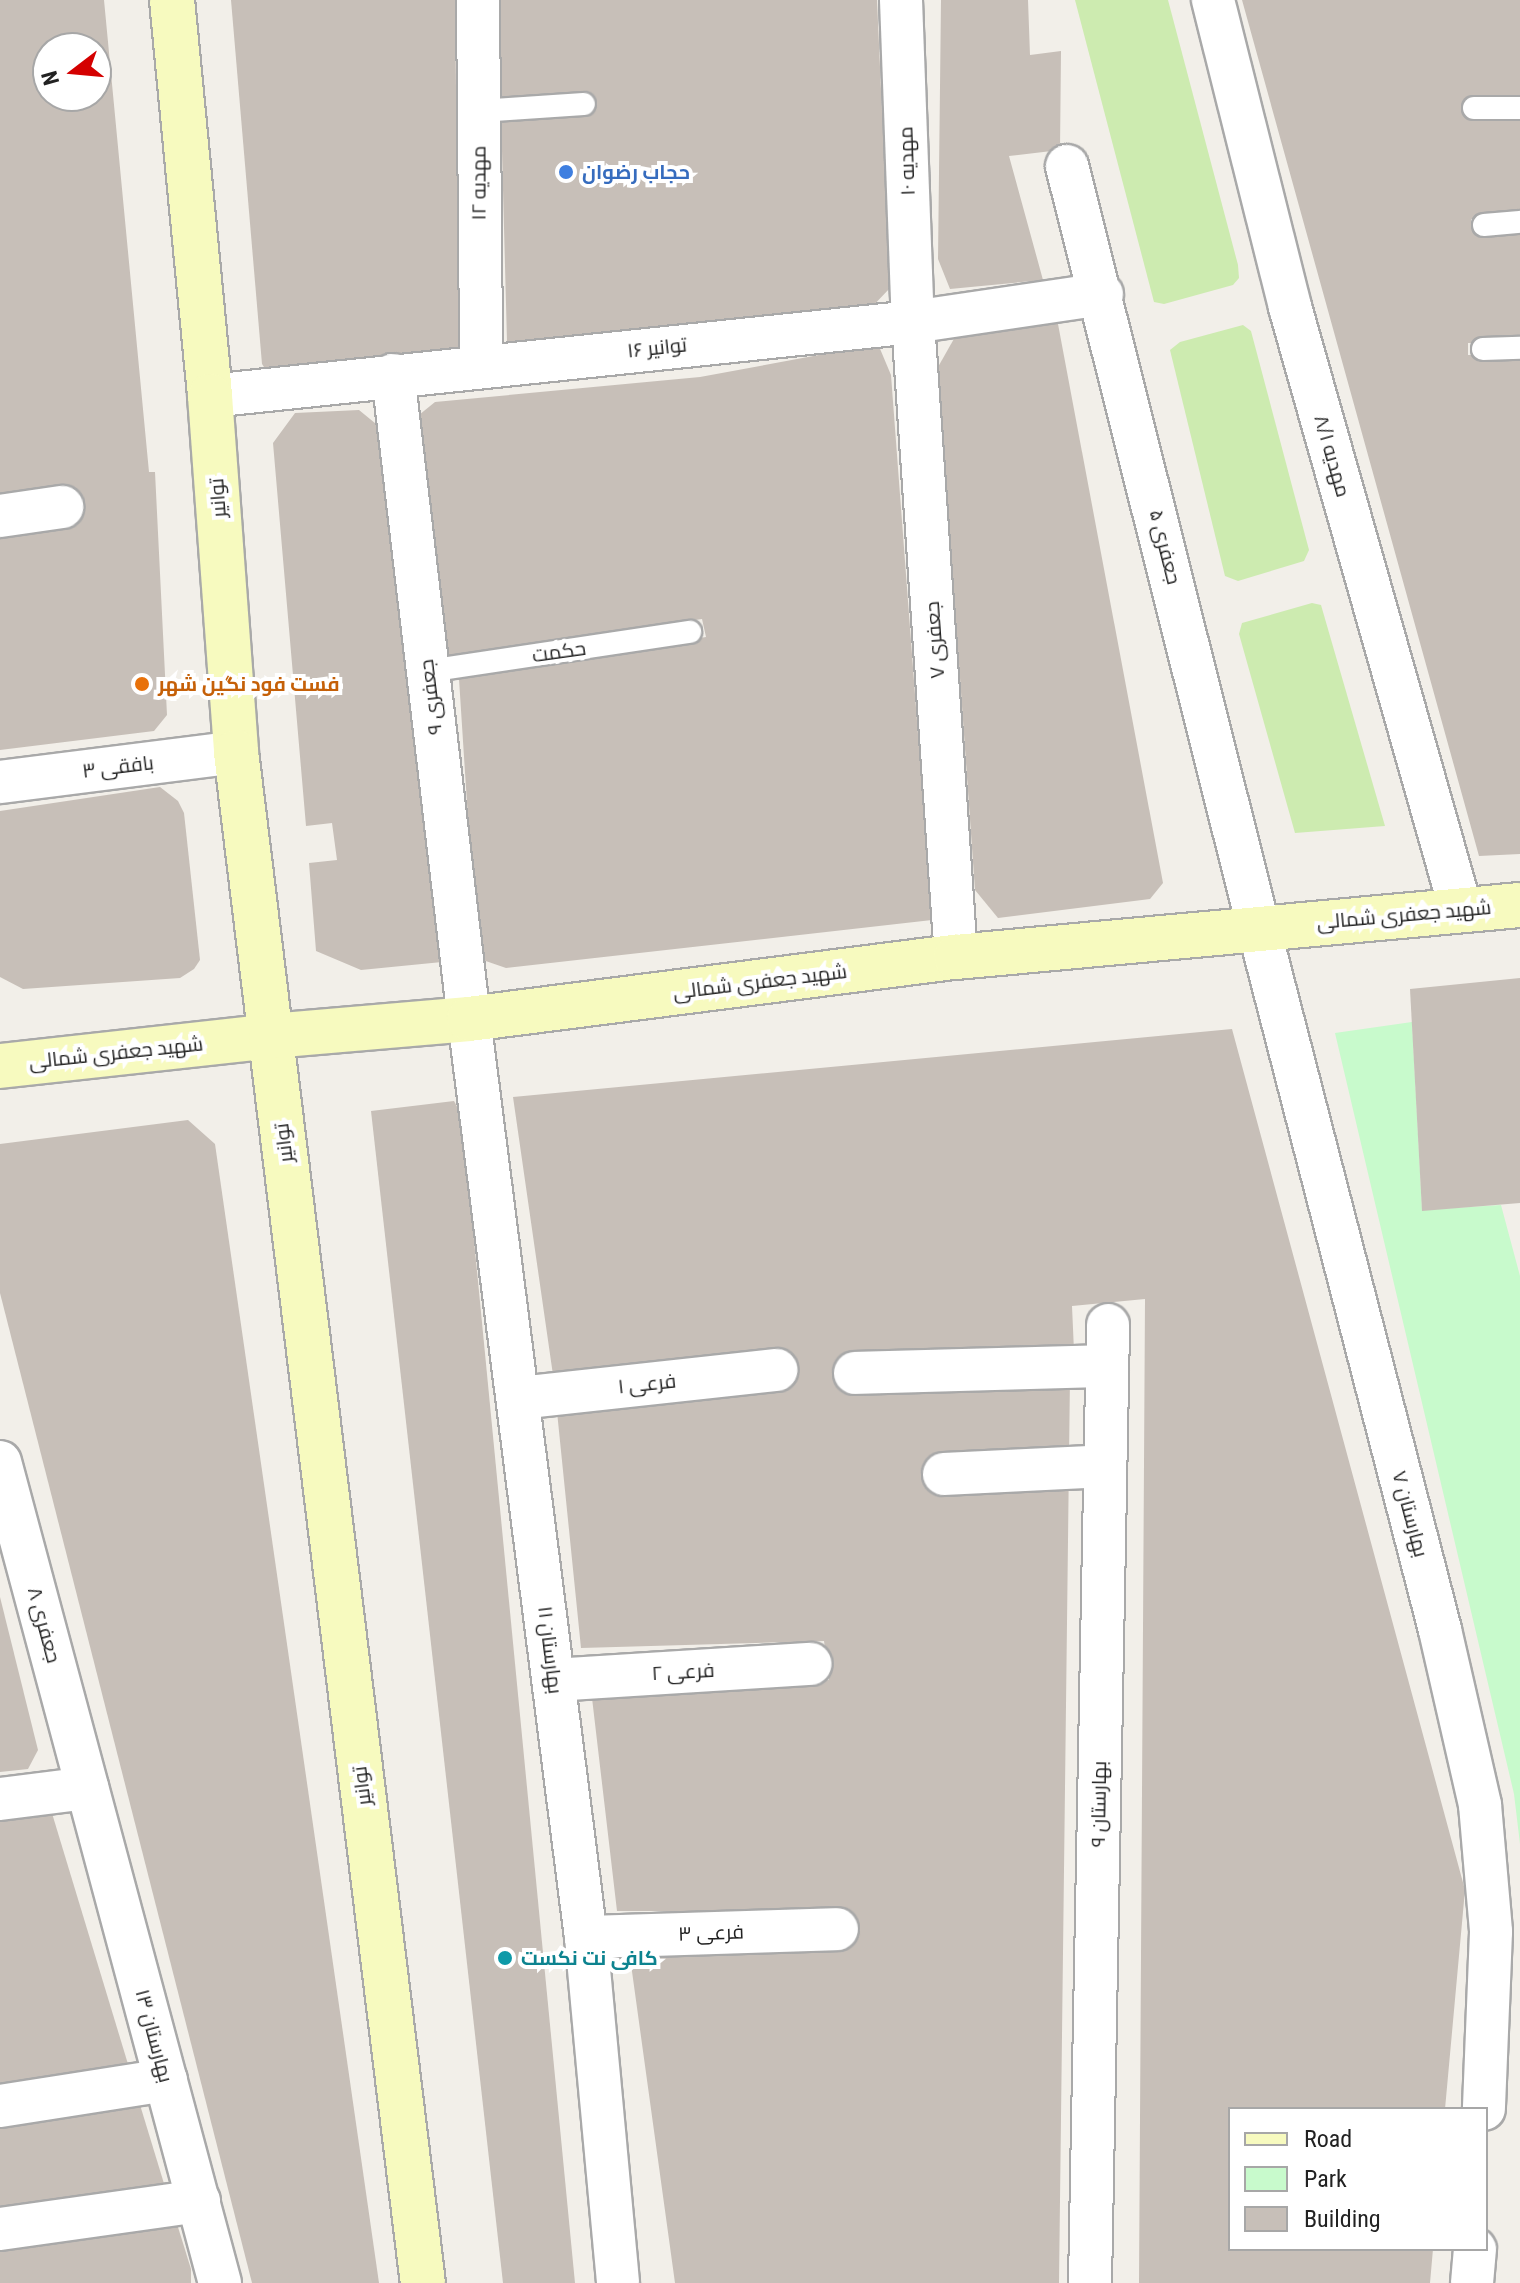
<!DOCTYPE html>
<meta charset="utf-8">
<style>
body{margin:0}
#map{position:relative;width:1520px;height:2283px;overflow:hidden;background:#f2efe9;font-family:"Roboto Condensed",Cairo,sans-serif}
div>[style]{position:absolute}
.grass>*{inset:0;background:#cdebb0}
.park>*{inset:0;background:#c8facc}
.building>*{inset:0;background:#c7bfb8}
.roads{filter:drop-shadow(2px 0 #a9a9a9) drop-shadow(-2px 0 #a9a9a9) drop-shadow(0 2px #a9a9a9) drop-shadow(0 -2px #a9a9a9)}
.lane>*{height:22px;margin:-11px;padding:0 11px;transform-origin:11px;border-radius:11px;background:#fff}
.street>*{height:42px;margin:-21px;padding:0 21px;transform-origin:21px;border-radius:21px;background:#fff}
.secondary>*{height:44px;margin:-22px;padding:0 22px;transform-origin:22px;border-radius:22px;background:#f7fabf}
.dots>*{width:22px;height:22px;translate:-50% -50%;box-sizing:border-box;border:4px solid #fff;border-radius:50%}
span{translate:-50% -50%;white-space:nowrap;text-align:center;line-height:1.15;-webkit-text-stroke:8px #fff;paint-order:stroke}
.street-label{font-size:20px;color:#222}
.shop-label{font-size:20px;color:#366cbe;font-weight:700}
.left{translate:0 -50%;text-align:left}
.food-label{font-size:20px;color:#c56008;font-weight:700}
.culture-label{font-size:20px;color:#0d838f;font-weight:700}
.legend{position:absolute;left:1228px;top:2107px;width:260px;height:144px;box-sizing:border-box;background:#fff;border:2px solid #a7a7a7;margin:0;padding:10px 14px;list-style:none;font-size:24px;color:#222}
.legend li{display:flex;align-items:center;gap:16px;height:40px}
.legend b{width:40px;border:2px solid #a7a7a7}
.north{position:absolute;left:32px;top:32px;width:80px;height:80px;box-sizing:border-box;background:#fff;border:2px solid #a7a7a7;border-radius:50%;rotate:254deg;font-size:22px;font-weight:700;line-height:32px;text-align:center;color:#222}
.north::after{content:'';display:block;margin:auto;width:28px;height:36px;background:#d40000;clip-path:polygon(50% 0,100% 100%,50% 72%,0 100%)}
</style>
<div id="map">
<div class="grass">
<div style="clip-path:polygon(1075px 0,1168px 0,1238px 265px,1239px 278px,1233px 285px,1164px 304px,1154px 302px)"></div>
<div style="clip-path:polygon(1243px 325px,1251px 331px,1309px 550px,1304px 561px,1238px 581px,1225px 576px,1170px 350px,1180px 342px)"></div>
<div style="clip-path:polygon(1312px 603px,1321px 605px,1385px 826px,1295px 833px,1239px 634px,1242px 623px)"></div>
</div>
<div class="park">
<div style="clip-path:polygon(1412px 1022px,1422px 1210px,1501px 1205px,1520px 1276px,1520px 1844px,1514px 1794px,1335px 1033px)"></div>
</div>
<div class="building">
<div style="clip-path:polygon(evenodd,0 0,104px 0,149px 472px,155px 472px,167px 715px,154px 731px,0 750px,0 0,48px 48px,96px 48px,96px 96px,48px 96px,48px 48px)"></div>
<div style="clip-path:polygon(231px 0,455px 0,459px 350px,272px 379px,262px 364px)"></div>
<div style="clip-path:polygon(499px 0,877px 0,890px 288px,869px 310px,507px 342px,501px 113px,592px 112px,592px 105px,501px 102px)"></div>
<div style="clip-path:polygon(941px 0,1028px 0,1030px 55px,1061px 51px,1060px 150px,1009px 156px,1043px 280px,950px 289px,938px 259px)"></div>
<div style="clip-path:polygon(1242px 0,1520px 0,1520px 216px,1471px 219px,1471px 225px,1472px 230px,1520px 228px,1520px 343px,1468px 343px,1468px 355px,1520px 355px,1520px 854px,1479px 856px)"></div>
<div style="clip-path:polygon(1046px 321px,1058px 324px,1163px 883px,1150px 899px,998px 918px,975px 890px,938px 367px,955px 337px)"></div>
<div style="clip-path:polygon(878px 344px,891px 375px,932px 920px,506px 968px,477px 958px,459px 679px,706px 637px,702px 619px,449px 656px,438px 592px,419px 415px,435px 402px,700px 377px)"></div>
<div style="clip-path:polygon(359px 410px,381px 428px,442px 962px,361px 970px,316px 951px,309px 863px,337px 860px,332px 823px,306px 826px,273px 443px,295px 413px)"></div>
<div style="clip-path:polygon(160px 787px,178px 801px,184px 813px,200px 960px,194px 969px,180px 978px,23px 989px,0 977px,0 811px)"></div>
<div style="clip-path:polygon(1520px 978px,1520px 1203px,1422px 1211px,1410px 989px)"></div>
<div style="clip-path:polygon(1232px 1029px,1465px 1890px,1445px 2109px,1230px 2109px,1230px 2249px,1433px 2249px,1430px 2283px,1139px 2283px,1145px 1299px,1072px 1306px,1074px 1351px,1070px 1376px,1059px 2283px,675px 2283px,630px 1957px,854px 1938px,850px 1911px,617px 1911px,592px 1698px,829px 1680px,824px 1641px,581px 1648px,554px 1382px,513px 1097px)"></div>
<div style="clip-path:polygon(454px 1101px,462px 1116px,575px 2283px,503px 2283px,371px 1111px)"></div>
<div style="clip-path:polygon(188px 1120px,215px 1144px,379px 2283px,252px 2283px,0 1293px,0 1144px)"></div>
<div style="clip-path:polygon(0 1597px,38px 1750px,28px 1769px,0 1772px)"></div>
<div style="clip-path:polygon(51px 1810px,131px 2074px,0 2094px,0 1817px)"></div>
<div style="clip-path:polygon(137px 2095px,169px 2200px,0 2224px,0 2116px)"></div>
<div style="clip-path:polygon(173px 2211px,191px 2269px,191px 2283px,0 2283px,0 2235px)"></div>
</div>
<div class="roads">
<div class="lane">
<div style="left:1474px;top:108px;width:46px"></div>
<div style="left:479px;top:111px;width:105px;rotate:-3.8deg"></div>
<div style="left:1484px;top:225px;width:36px;rotate:-5deg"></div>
<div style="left:1483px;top:349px;width:37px;rotate:-2deg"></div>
<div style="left:428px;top:671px;width:265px;rotate:-8.5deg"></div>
</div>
<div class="street">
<div style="left:478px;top:0;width:366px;rotate:89.5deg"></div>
<div style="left:901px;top:0;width:322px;rotate:87.9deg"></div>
<div style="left:913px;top:322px;width:636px;rotate:86.13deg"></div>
<div style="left:1213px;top:0;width:317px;rotate:75.9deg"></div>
<div style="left:1290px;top:307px;width:627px;rotate:74.17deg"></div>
<div style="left:1067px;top:166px;width:787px;rotate:75.88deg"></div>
<div style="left:1259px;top:929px;width:724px;rotate:75.52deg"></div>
<div style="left:1440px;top:1630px;width:180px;rotate:77.1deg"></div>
<div style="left:1480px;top:1805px;width:127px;rotate:85deg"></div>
<div style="left:1491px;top:1932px;width:177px;rotate:92.3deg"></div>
<div style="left:393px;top:375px;width:648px;rotate:83.27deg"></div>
<div style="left:469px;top:1019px;width:925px;rotate:82.74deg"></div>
<div style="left:586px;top:1937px;width:347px;rotate:84.7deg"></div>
<div style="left:210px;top:396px;width:707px;rotate:-6.01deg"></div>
<div style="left:913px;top:322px;width:191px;rotate:-8.4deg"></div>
<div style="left:0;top:516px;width:63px;rotate:-8.3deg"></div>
<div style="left:0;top:782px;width:238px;rotate:-7.2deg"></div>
<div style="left:855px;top:1373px;width:252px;rotate:-1.6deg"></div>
<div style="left:518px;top:1398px;width:260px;rotate:-6.2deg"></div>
<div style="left:0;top:1462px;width:850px;rotate:75deg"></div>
<div style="left:944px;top:1474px;width:161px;rotate:-2.8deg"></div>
<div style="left:554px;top:1680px;width:257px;rotate:-3.6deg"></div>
<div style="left:0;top:1799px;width:88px;rotate:-7.2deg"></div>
<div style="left:586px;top:1937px;width:251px;rotate:-1.8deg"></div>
<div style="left:0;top:2106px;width:168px;rotate:-8.9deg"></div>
<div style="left:0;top:2229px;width:201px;rotate:-8deg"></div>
<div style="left:1090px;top:2283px;width:958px;rotate:-88.92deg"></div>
<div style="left:1472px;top:2283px;width:34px;rotate:-85deg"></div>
</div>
<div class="secondary">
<div style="left:172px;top:0;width:398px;rotate:84.5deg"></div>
<div style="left:210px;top:396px;width:357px;rotate:85.8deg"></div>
<div style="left:236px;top:752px;width:1542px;rotate:83.04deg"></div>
<div style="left:0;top:1066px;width:273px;rotate:-6.3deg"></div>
<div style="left:271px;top:1036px;width:199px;rotate:-4.9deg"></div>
<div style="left:469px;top:1019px;width:491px;rotate:-7.3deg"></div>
<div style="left:956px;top:957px;width:566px;rotate:-5.27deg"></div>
</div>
</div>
<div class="dots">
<div style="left:566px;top:172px;background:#3f7fe0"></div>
<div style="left:142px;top:684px;background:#e8710a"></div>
<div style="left:505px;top:1958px;background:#0f9aa8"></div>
</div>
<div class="street-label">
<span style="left:907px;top:161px;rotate:-92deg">مهدیه ۱۰</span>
<span style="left:479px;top:183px;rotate:-90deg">مهدیه ۱۲</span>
<span style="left:657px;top:348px;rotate:-6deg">توانیر ۱۶</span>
<span style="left:1332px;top:456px;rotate:74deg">مهدیه ۸/۱</span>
<span style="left:218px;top:498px;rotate:-94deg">توانیر</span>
<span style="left:1165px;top:547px;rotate:76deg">جعفری ۵</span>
<span style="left:935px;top:640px;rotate:-94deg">جعفری ۷</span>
<span style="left:559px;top:652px;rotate:-8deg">حکمت</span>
<span style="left:431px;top:697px;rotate:-97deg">جعفری ۹</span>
<span style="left:118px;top:767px;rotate:-7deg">بافقی ۳</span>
<span style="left:1404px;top:915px;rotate:-5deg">شهید جعفری شمالی</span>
<span style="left:760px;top:982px;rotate:-7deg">شهید جعفری شمالی</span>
<span style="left:116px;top:1053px;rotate:-6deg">شهید جعفری شمالی</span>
<span style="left:284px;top:1143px;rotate:-97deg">توانیر</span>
<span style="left:647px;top:1384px;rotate:-6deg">فرعی ۱</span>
<span style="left:1410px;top:1514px;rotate:75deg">بهارستان ۷</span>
<span style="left:44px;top:1625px;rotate:75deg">جعفری ۸</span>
<span style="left:550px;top:1650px;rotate:83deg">بهارستان ۱۱</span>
<span style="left:683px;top:1672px;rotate:-3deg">فرعی ۲</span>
<span style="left:362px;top:1786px;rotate:-97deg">توانیر</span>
<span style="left:1099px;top:1804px;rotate:-89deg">بهارستان ۹</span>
<span style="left:711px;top:1933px;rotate:-2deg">فرعی ۳</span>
<span style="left:154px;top:2036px;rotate:75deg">بهارستان ۱۳</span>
</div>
<div class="shop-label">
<span class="left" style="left:582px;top:172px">حجاب رضوان</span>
</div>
<div class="food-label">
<span class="left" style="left:158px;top:684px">فست فود نگین شهر</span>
</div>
<div class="culture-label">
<span class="left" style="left:521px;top:1958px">کافی نت نکست</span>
</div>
<ul class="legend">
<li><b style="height:10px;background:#f7fabf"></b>Road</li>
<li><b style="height:22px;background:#c8facc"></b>Park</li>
<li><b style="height:22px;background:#c7bfb8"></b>Building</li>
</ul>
<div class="north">N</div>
</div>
